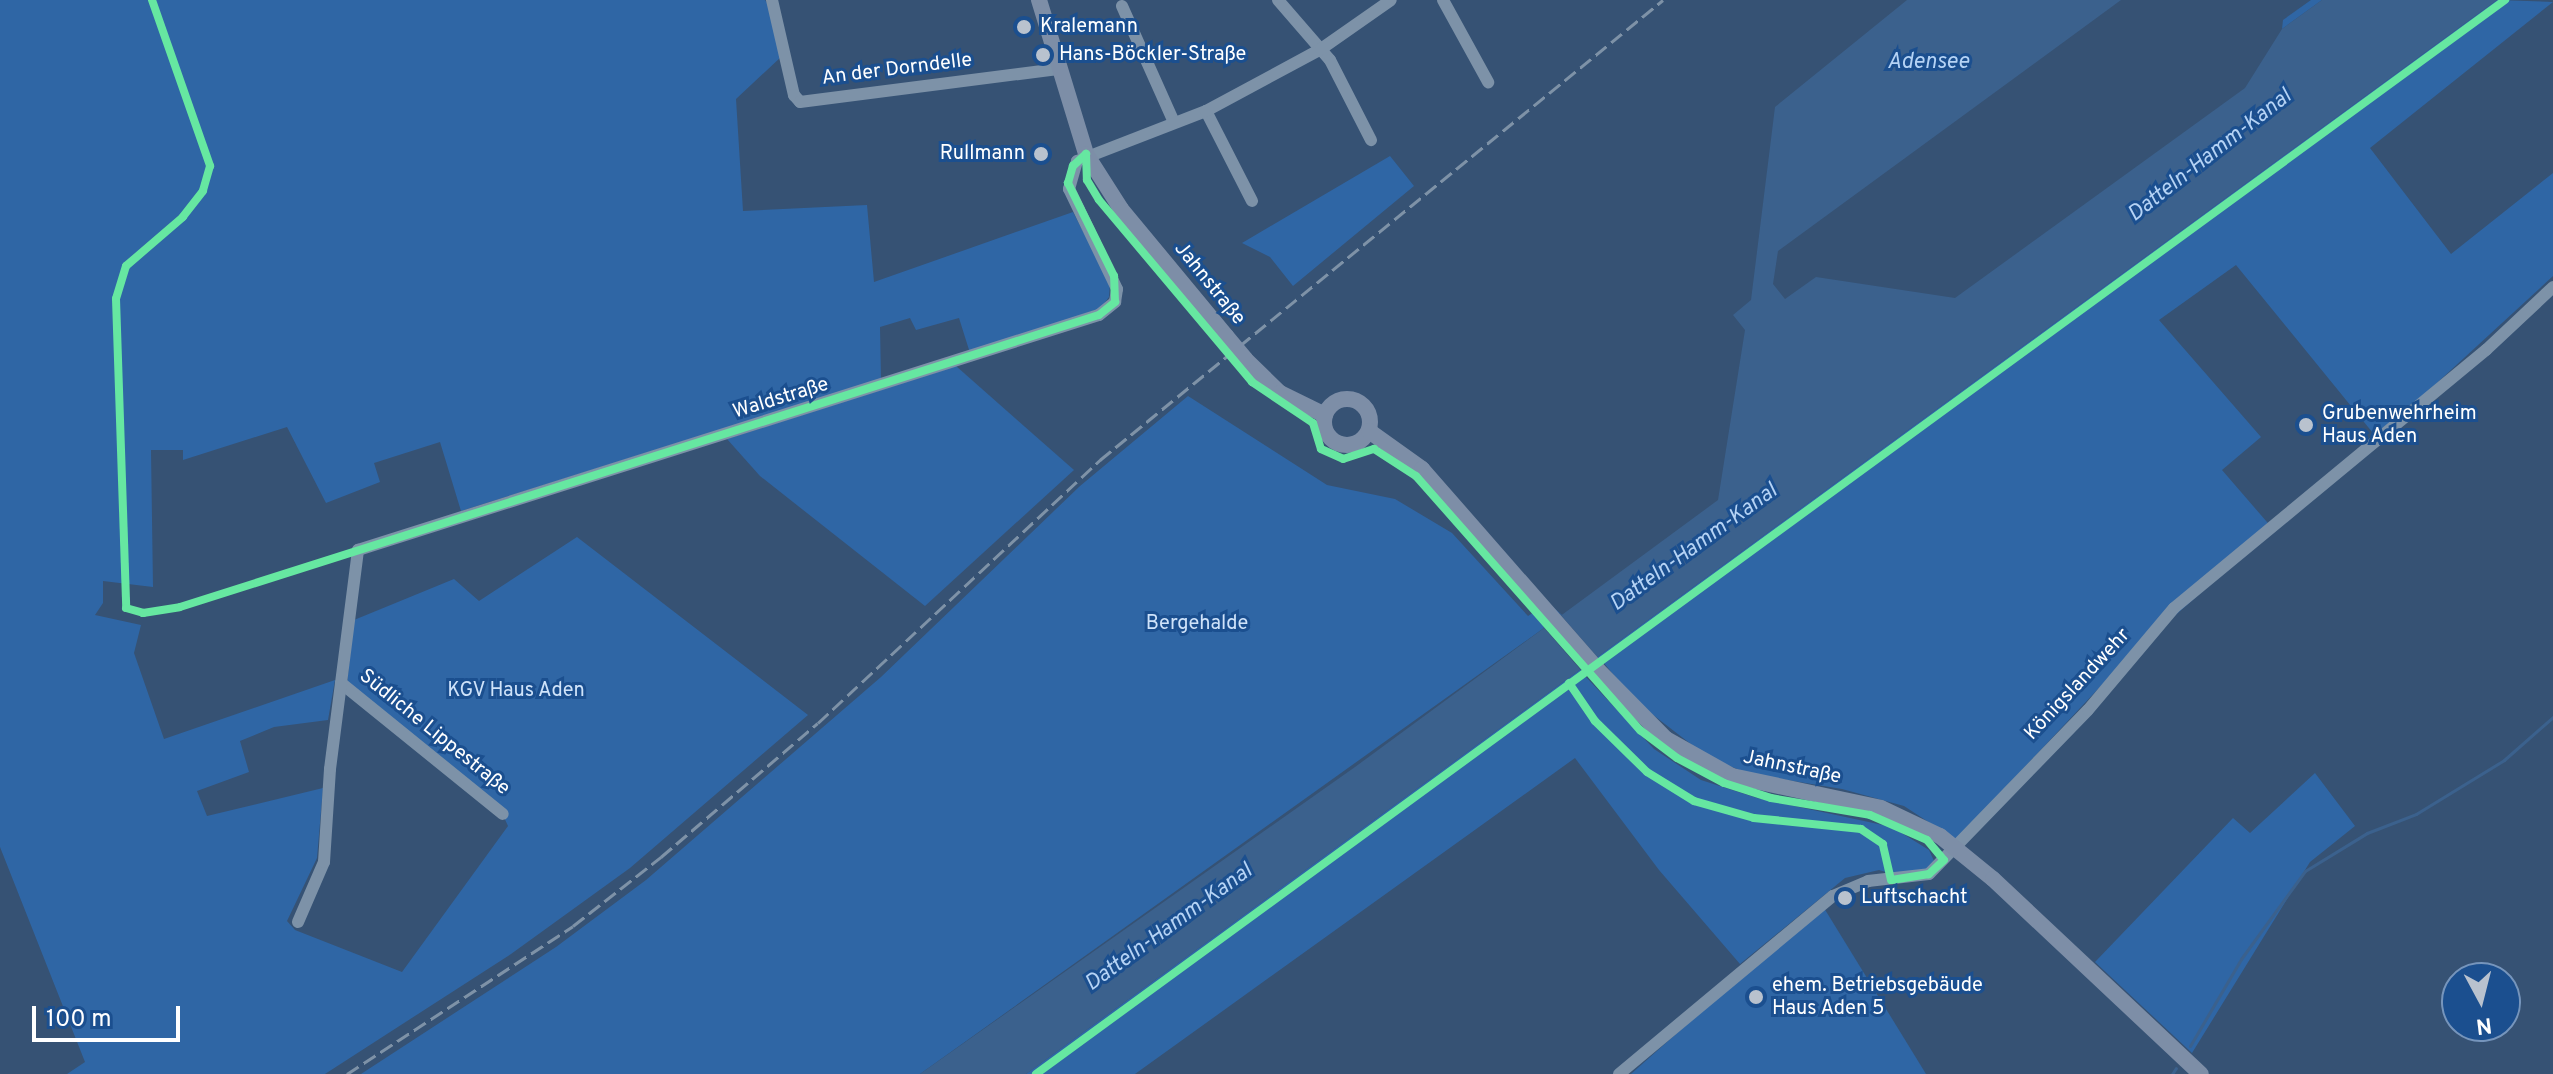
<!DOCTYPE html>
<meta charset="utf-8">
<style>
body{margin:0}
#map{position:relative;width:2553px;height:1074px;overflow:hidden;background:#365274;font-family:Overpass,sans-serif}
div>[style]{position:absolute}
.green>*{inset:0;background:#2f66a5}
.water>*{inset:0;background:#3b618d}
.pier>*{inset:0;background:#365274;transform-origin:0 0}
.stream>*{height:3px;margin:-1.5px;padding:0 1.5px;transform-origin:1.5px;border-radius:1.5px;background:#3b618d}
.minor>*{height:12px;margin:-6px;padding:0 6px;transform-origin:6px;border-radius:6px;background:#7d92a8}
.major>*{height:16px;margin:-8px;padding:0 8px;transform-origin:8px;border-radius:8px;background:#7d8ea7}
.major>.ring{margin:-8px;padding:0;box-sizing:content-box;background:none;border:16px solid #7d8ea7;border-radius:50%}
.rail>*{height:3px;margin-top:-1.5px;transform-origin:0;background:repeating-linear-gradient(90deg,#7e92a7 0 14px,transparent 0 20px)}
.major-bridge>*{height:16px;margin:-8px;padding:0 8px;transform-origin:8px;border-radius:8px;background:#7d8ea7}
.cycleway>*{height:8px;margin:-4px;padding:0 4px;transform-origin:4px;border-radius:4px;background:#66e7a1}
.dots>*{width:22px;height:22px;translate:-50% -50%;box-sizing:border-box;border:4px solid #1b4f8f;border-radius:50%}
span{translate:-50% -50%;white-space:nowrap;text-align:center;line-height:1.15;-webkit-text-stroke:6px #1b4f8f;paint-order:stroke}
.poi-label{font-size:20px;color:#fff}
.left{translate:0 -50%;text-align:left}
.right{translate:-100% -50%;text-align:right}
.street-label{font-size:20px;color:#fff}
.park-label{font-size:20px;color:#cfe3fa}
.water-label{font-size:22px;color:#b5d3f5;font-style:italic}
.north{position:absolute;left:2441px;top:962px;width:80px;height:80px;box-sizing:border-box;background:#1b4f8f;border:2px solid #7695bc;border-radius:50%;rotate:173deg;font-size:22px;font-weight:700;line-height:32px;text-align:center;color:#fff}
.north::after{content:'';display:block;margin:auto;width:28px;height:36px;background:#b9c2ce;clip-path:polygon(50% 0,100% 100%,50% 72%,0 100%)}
.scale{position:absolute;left:32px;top:1006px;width:148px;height:36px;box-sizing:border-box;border:4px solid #fff;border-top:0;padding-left:10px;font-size:24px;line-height:28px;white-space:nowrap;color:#fff;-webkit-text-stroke:6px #1b4f8f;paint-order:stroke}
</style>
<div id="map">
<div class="green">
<div style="clip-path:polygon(0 0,765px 0,773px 11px,781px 57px,736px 99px,743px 211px,867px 205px,874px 282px,1073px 212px,1110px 283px,1109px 297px,1101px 308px,970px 353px,959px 318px,916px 330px,910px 318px,880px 327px,881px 379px,461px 511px,440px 442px,374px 463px,380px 482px,326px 503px,287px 427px,183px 460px,183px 450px,151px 450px,153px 587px,103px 581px,103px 603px,95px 615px,141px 625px,134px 653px,164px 739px,335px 680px,328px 720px,274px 727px,240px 741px,249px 772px,197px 791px,207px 816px,323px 788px,317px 858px,287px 921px,295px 930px,402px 972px,508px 826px,498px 804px,347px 684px,354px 620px,454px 579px,479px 601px,577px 537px,808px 715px,630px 868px,511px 954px,325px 1074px,67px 1074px,85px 1062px,0 847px)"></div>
<div style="clip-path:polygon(2311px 0,2322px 0,2282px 29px,2283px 20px)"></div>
<div style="clip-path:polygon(2497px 0,2553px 2px,2370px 148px,2451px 254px,2553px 173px,2553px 276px,2377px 438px,2236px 265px,2159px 320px,2261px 437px,2222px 470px,2273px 529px,2128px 657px,1956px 840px,1904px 806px,1842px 789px,1750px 774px,1709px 758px,1635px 701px,1603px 662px,1585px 676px,1654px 749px,1701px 780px,1757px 798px,1892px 827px,1929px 850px,1934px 861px,1925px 870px,1899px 876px,1879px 870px,1845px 878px,1740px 964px,1659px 870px,1575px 758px,1135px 1074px,1026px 1074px)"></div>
<div style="clip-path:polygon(1390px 156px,1414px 186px,1293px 286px,1270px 257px,1242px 243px)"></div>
<div style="clip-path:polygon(956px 366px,1074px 470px,925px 606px,760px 476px,727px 439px)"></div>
<div style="clip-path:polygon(1188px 396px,1327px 485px,1395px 499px,1452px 533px,1528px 616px,1548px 603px,1562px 615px,920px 1074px,361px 1074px,556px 947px,646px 880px,881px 677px,1080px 486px)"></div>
<div style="clip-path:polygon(2315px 773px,2355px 826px,2310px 862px,2192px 1053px,2095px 962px,2233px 818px,2250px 833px)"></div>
<div style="clip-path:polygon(1824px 908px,1926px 1074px,1631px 1074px,1774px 947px)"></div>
</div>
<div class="water">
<div style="clip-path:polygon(1907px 0,2121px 0,1778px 251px,1773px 284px,1785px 299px,1816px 277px,1955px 298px,2245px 88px,2282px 29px,2322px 0,2497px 0,1026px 1074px,920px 1074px,1355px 767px,1718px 500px,1745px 330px,1733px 315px,1751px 300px,1775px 107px)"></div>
</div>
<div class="pier">
<div style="left:1559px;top:613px;width:60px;height:21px;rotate:49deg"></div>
</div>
<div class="stream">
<div style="left:2190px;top:1046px;width:101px;rotate:-59.6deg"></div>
<div style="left:2241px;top:959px;width:109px;rotate:-54deg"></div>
<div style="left:2305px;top:871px;width:73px;rotate:-31.5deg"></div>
<div style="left:2367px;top:833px;width:53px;rotate:-21.2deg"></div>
<div style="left:2416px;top:814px;width:103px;rotate:-31.5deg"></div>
<div style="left:2504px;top:760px;width:65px;rotate:-41.3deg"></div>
<div style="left:2172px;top:1074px;width:7px;rotate:-56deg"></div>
</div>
<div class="minor">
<div style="left:772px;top:0;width:98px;rotate:77deg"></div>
<div style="left:794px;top:95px;width:9px;rotate:49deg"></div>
<div style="left:800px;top:102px;width:260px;rotate:-7.3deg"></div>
<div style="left:1278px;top:0;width:79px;rotate:49.1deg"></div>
<div style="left:1330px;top:60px;width:90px;rotate:62.9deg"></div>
<div style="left:1443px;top:0;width:94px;rotate:61.2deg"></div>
<div style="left:1122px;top:6px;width:127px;rotate:65.9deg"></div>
<div style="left:1206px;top:111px;width:101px;rotate:62.9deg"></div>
<div style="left:341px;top:683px;width:208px;rotate:39deg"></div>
<div style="left:298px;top:922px;width:65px;rotate:-66.6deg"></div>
<div style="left:324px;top:862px;width:93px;rotate:-86.3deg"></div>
<div style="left:330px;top:769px;width:221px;rotate:-82.7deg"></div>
<div style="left:358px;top:550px;width:777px;rotate:-17.6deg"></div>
<div style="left:1099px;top:315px;width:21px;rotate:-39deg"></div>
<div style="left:1115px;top:302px;width:13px;rotate:-81deg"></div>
<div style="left:1117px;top:289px;width:111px;rotate:-115.6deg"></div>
<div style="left:1069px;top:189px;width:29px;rotate:-74deg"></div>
<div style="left:1077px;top:161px;width:138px;rotate:-21.2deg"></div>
<div style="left:1206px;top:111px;width:131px;rotate:-28.3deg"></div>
<div style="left:1321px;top:49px;width:85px;rotate:-35deg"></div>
<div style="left:1619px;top:1074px;width:278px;rotate:-39.8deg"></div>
<div style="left:1833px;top:896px;width:38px;rotate:-23deg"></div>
<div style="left:1868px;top:881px;width:61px;rotate:-6.5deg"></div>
<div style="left:1929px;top:874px;width:228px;rotate:-45.9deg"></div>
<div style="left:2088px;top:710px;width:133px;rotate:-49.9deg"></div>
<div style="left:2174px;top:608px;width:405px;rotate:-39.6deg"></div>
<div style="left:2486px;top:350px;width:92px;rotate:-43.2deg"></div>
</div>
<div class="major">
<div style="left:1039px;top:0;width:161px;rotate:73deg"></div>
<div style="left:1086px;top:154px;width:65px;rotate:57.5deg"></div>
<div style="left:1121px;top:209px;width:165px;rotate:50.4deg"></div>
<div style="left:1245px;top:359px;width:49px;rotate:44.2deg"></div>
<div style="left:1280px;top:393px;width:50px;rotate:26.1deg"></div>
<div class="ring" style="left:1324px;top:399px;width:30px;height:30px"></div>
<div style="left:1369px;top:431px;width:65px;rotate:35.6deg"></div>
<div style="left:1422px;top:469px;width:266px;rotate:48.8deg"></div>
<div style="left:1597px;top:669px;width:98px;rotate:45.4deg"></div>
<div style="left:1666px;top:739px;width:76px;rotate:29.3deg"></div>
<div style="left:1732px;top:776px;width:152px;rotate:12.1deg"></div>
<div style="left:1881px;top:808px;width:65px;rotate:25.4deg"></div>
<div style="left:1940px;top:836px;width:68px;rotate:39.1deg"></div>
<div style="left:1993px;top:879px;width:285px;rotate:43.2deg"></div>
</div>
<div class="rail">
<div style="left:347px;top:1074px;width:270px;rotate:-33.2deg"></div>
<div style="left:573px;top:926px;width:112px;rotate:-38.1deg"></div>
<div style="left:661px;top:857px;width:206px;rotate:-40.5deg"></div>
<div style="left:818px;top:723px;width:386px;rotate:-43deg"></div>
<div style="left:1100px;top:460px;width:727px;rotate:-39.25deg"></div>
</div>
<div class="major-bridge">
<div style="left:1226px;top:336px;width:30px;rotate:50deg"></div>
</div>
<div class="cycleway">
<div style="left:152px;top:0;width:176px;rotate:70.7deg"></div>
<div style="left:210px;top:166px;width:26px;rotate:106deg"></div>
<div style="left:203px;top:191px;width:33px;rotate:128deg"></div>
<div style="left:183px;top:217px;width:75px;rotate:139.3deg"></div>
<div style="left:126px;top:266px;width:34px;rotate:107deg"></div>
<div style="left:116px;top:299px;width:309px;rotate:88.1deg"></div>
<div style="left:126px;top:608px;width:18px;rotate:16deg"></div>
<div style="left:143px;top:613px;width:37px;rotate:-9deg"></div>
<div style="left:180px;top:607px;width:964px;rotate:-17.63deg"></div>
<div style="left:1099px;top:315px;width:21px;rotate:-39deg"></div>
<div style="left:1115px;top:302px;width:26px;rotate:-92deg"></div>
<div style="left:1114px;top:276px;width:104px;rotate:-116.3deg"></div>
<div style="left:1068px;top:183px;width:18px;rotate:-74deg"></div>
<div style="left:1073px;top:166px;width:18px;rotate:-43deg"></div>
<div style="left:1086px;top:154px;width:26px;rotate:88deg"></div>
<div style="left:1087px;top:180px;width:23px;rotate:59deg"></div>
<div style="left:1099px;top:200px;width:238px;rotate:49.9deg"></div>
<div style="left:1252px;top:382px;width:73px;rotate:33.9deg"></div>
<div style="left:1313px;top:423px;width:27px;rotate:73deg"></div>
<div style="left:1321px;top:449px;width:24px;rotate:24deg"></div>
<div style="left:1343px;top:459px;width:33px;rotate:-18deg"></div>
<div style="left:1374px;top:449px;width:50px;rotate:32.7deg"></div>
<div style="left:1416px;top:476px;width:339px;rotate:48.6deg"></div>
<div style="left:1640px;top:730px;width:46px;rotate:37.1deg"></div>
<div style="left:1677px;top:758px;width:53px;rotate:28deg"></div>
<div style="left:1724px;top:783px;width:49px;rotate:17.7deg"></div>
<div style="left:1771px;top:798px;width:100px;rotate:9.7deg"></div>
<div style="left:1870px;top:815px;width:62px;rotate:23.7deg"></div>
<div style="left:1927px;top:840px;width:26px;rotate:50deg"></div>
<div style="left:1944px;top:860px;width:21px;rotate:137deg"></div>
<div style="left:1929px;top:874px;width:38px;rotate:171deg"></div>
<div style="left:1891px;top:880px;width:37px;rotate:-103deg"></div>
<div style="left:1883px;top:844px;width:27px;rotate:-146deg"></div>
<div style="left:1861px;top:829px;width:108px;rotate:-174.1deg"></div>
<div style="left:1754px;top:818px;width:62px;rotate:-164.2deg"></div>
<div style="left:1694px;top:801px;width:55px;rotate:-148.3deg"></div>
<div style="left:1647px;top:772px;width:73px;rotate:-135.6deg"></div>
<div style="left:1595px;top:721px;width:46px;rotate:-124.4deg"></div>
<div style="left:1036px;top:1074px;width:1820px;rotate:-36.17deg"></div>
</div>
<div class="dots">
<div style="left:1024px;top:27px;background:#b9c2ce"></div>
<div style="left:1043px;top:55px;background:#b9c2ce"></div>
<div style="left:1041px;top:154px;background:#b9c2ce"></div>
<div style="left:2306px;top:425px;background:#b9c2ce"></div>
<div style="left:1845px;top:898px;background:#b9c2ce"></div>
<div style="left:1756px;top:997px;background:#b9c2ce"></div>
</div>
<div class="poi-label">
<span class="left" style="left:1040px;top:27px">Kralemann</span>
<span class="left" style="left:1059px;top:55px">Hans-Böckler-Straße</span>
<span class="right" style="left:1025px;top:154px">Rullmann</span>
<span class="left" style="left:2322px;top:426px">Grubenwehrheim<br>Haus Aden</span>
<span class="left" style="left:1861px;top:898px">Luftschacht</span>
<span class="left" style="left:1772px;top:998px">ehem. Betriebsgebäude<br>Haus Aden 5</span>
</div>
<div class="street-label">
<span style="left:897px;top:70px;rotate:-7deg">An der Dorndelle</span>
<span style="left:1209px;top:284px;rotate:51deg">Jahnstraße</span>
<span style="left:781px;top:399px;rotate:-17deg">Waldstraße</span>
<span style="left:2078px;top:685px;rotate:-47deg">Königslandwehr</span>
<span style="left:434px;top:733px;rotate:39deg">Südliche Lippestraße</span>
<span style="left:1792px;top:768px;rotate:12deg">Jahnstraße</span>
</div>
<div class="park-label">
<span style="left:1197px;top:624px">Bergehalde</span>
<span style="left:516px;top:691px">KGV Haus Aden</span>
</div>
<div class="water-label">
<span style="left:1928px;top:63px">Adensee</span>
<span style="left:2210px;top:156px;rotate:-38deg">Datteln-Hamm-Kanal</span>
<span style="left:1694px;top:548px;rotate:-36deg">Datteln-Hamm-Kanal</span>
<span style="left:1169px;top:928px;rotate:-36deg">Datteln-Hamm-Kanal</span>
</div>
<div class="north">N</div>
<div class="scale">100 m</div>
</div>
